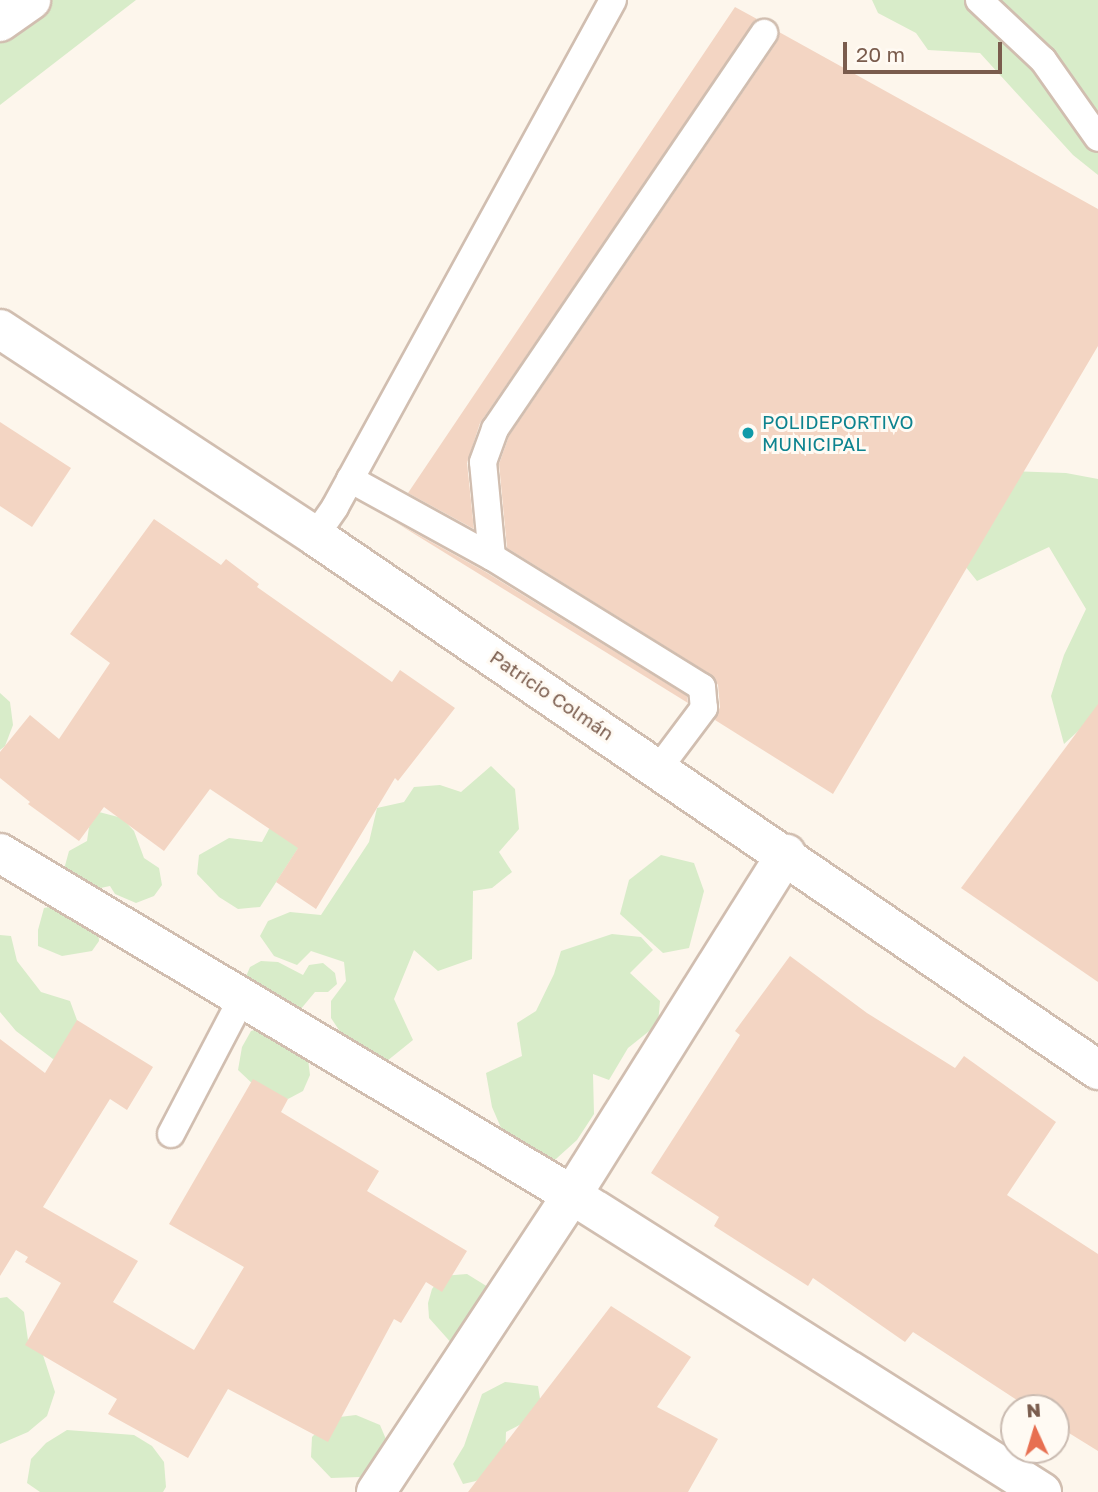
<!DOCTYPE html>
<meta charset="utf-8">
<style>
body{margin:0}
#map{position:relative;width:1098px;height:1492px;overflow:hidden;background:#fdf6ec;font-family:"Golos Text",sans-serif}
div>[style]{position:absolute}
.green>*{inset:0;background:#d8ecc9}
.building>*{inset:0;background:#f3d5c3}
.roads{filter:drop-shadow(2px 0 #d1beb0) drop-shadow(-2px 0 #d1beb0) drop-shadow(0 2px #d1beb0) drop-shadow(0 -2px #d1beb0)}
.service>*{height:26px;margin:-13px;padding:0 13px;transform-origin:13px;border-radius:13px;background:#fff}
.minor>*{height:38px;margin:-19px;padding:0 19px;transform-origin:19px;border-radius:19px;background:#fff}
.dots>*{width:19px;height:19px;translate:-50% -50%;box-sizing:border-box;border:4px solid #fffaf3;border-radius:50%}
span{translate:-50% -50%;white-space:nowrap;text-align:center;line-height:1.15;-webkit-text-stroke:6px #fffaf3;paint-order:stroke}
.culture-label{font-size:19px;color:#0d838f}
.left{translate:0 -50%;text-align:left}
.street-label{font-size:19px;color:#7a5c4d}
.north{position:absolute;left:1000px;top:1394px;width:70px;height:70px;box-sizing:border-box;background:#fffaf3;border:2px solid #cabbb1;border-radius:50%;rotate:356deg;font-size:19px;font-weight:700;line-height:28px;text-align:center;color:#7a5c4d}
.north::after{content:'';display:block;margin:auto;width:24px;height:32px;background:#e76f51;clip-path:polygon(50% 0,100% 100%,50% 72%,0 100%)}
.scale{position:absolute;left:843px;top:42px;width:159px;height:32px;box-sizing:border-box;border:4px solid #7a5c4d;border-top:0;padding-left:9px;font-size:21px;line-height:24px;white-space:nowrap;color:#7a5c4d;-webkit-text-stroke:5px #fffaf3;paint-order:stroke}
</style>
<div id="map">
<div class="green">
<div style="clip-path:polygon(0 0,136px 0,0 105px)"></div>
<div style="clip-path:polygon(872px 0,1098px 0,1098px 175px,1073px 155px,980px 53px,928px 50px,916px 33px,878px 13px)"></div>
<div style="clip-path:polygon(1012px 471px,1066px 473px,1098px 479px,1098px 713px,1064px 744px,1051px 696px,1064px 655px,1086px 609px,1049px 547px,977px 581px,957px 556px)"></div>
<div style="clip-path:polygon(0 693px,10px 702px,13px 725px,5px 746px,0 750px)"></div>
<div style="clip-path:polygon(491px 766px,515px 789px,519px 829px,499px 852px,512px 872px,492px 888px,473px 891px,472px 959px,438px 971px,414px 950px,394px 999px,413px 1040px,387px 1061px,365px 1059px,344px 1045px,339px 1030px,331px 1018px,331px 1001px,346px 981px,344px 962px,311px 951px,297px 965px,274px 956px,260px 936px,268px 921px,290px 912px,321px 915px,369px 842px,377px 808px,404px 802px,414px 787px,440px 785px,461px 792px)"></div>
<div style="clip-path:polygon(99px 812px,122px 818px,134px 831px,144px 858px,159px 868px,162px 885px,154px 896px,136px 903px,115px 894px,110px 886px,91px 890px,63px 873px,69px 851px,87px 841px,89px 827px)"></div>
<div style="clip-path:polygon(321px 813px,260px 907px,238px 909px,219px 897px,197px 874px,199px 855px,229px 838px,262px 842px,277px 814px)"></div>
<div style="clip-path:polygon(661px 855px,694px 863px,704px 891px,689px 948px,663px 953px,620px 914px,629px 880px)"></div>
<div style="clip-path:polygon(69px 903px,98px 928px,99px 941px,92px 951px,62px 956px,38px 946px,38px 930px,44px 908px)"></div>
<div style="clip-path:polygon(612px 934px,641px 937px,653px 950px,630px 973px,660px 1001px,658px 1024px,628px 1048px,609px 1080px,593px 1074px,594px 1114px,577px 1140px,547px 1167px,508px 1144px,492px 1107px,486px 1073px,522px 1056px,517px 1023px,536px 1011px,554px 974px,561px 951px)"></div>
<div style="clip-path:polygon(0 935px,11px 936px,17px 961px,41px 992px,70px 1001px,77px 1020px,73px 1052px,53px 1059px,16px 1031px,0 1012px)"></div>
<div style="clip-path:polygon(261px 961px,278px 962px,303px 975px,309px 965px,323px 963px,335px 973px,337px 984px,328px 992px,315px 992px,300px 1010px,269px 1006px,242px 986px,250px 967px)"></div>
<div style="clip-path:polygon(282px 1021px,307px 1051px,310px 1075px,303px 1091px,288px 1099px,258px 1089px,238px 1070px,242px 1047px,251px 1031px)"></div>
<div style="clip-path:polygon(467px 1274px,488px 1287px,496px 1309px,454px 1346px,429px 1318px,428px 1303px,432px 1289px,442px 1276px)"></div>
<div style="clip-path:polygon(7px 1297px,24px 1312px,28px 1340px,43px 1355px,55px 1392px,47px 1416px,28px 1432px,0 1444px,0 1298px)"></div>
<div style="clip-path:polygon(505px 1382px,538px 1386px,541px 1405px,529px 1420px,506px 1432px,505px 1462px,476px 1481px,463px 1484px,453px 1464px,464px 1446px,482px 1394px)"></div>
<div style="clip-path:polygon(356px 1415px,380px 1425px,388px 1444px,369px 1470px,360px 1477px,331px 1478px,311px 1457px,312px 1437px,331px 1418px)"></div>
<div style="clip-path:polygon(67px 1430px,134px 1435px,152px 1446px,164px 1462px,166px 1487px,163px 1492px,40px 1492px,27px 1483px,31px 1459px,46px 1443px)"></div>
</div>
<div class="building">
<div style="clip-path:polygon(735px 7px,757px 19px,480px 423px,467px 463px,474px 529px,408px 493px)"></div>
<div style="clip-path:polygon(779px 32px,1098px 209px,1098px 346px,833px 794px,715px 720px,720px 707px,718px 685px,710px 674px,507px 548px,499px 464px,509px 436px,777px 42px)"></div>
<div style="clip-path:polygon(0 422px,71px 468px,32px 527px,0 506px)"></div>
<div style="clip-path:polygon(154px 519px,221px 565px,226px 559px,259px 584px,257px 587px,392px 682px,400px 670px,455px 708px,398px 781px,395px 778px,316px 909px,276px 882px,298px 848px,210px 789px,164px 851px,104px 807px,79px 841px,28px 804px,30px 802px,0 778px,0 752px,30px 715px,59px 739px,110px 663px,70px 634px)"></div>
<div style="clip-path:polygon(395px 522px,484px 571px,687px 696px,688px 703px)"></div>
<div style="clip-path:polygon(1098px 704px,1098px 982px,961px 888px)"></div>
<div style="clip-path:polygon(790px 956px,867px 1013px,955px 1068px,964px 1056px,1056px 1122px,1007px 1195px,1098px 1254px,1098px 1451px,1056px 1425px,1056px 1408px,1029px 1408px,913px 1332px,905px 1342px,813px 1278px,808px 1286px,714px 1226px,719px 1217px,651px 1173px,740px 1035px,735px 1031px)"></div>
<div style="clip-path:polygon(77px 1020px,153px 1067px,127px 1110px,110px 1099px,43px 1207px,138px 1261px,113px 1302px,194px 1350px,244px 1267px,169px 1224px,253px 1079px,288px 1099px,281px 1112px,379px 1171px,367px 1191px,467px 1251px,442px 1292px,426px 1282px,401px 1323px,394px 1319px,328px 1442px,228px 1389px,188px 1458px,108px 1414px,117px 1399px,25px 1345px,61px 1283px,25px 1262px,28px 1257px,16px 1250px,0 1276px,0 1039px,45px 1073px)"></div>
<div style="clip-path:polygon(611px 1306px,691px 1357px,657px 1407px,718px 1439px,688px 1492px,468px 1492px)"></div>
</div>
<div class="roads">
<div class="service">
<div style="left:979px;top:0;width:88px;rotate:43.2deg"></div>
<div style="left:1043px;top:60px;width:95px;rotate:54.8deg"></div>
<div style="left:350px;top:479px;width:162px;rotate:28.8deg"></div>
<div style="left:492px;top:557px;width:247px;rotate:31.8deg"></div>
<div style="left:702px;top:687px;width:21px;rotate:85deg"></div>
<div style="left:704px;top:708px;width:75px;rotate:126.9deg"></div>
<div style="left:315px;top:536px;width:35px;rotate:-55deg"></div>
<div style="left:335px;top:507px;width:578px;rotate:-61.26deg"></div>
<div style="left:492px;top:557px;width:95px;rotate:-95.4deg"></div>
<div style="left:483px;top:462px;width:35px;rotate:-70deg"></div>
<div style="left:495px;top:429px;width:479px;rotate:-55.8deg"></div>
<div style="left:171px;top:1134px;width:153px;rotate:-62.4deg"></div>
</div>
<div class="minor">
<div style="left:0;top:22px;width:38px;rotate:-35deg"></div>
<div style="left:0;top:329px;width:377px;rotate:33.3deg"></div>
<div style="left:315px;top:536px;width:948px;rotate:34.29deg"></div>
<div style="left:0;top:853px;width:666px;rotate:30.88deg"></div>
<div style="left:572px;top:1195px;width:556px;rotate:32.29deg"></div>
<div style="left:376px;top:1492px;width:356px;rotate:-56.6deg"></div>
<div style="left:572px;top:1195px;width:403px;rotate:-57.9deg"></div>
</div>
</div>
<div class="dots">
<div style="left:748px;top:433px;background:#0f9aa8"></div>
</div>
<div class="culture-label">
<span class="left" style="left:762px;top:433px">POLIDEPORTIVO<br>MUNICIPAL</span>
</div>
<div class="street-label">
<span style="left:552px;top:695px;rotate:34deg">Patricio Colmán</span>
</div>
<div class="north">N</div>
<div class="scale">20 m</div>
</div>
